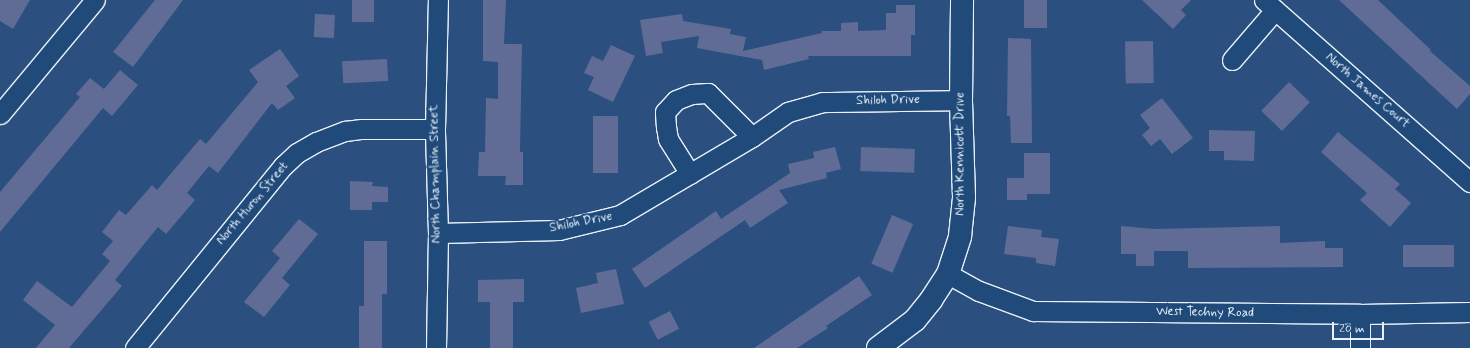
<!DOCTYPE html>
<style>
body{margin:0}
#map{position:relative;width:1470px;height:348px;overflow:hidden;background:#2b507f;font-family:Mynerve,sans-serif}
div>[style]{position:absolute}
.building>*{inset:0;background:#606c95;transform-origin:0 0}
.roads{filter:drop-shadow(1px 0 #e8f1f8) drop-shadow(-1px 0 #e8f1f8) drop-shadow(0 1px #e8f1f8) drop-shadow(0 -1px #e8f1f8)}
.street>*{height:19px;margin:-9.5px;padding:0 9.5px;transform-origin:9.5px;border-radius:9.5px;background:#1f4a7a}
.secondary>*{height:22px;margin:-11px;padding:0 11px;transform-origin:11px;border-radius:11px;background:#1f4a7a}
span{translate:-50% -50%;white-space:nowrap;text-align:center;line-height:1.15;-webkit-text-stroke:4px #1f4a7a;paint-order:stroke}
.street-label{font-size:13px;color:#e8f1f8}
.scale{position:absolute;left:1332px;top:322px;width:52px;height:18px;box-sizing:border-box;border:2px solid #e8f1f8;border-top:0;padding-left:5px;font-size:12px;line-height:14px;white-space:nowrap;color:#e8f1f8;-webkit-text-stroke:3px #1f4a7a;paint-order:stroke}
</style>
<div id="map">
<div class="building">
<div style="clip-path:polygon(0 0,30px 0,13px 29px,0 21px)"></div>
<div style="clip-path:polygon(155px 0,183px 0,133px 67px,113px 52px)"></div>
<div style="left:352px;top:0;width:22px;height:22px"></div>
<div style="clip-path:polygon(483px 0,506px 0,504px 44px,522px 44px,520px 152px,523px 152px,523px 185px,505px 185px,506px 176px,478px 176px,479px 152px,485px 152px,486px 98px,498px 99px,498px 62px,483px 61px)"></div>
<div style="left:1024px;top:0;width:23px;height:28px"></div>
<div style="clip-path:polygon(1142px 0,1191px 0,1181px 10px,1186px 15px,1173px 29px)"></div>
<div style="clip-path:polygon(1339px 0,1378px 0,1431px 50px,1430px 51px,1470px 86px,1470px 94px,1457px 109px)"></div>
<div style="clip-path:polygon(896px 5px,915px 5px,915px 35px,911px 35px,911px 56px,808px 56px,809px 59px,764px 70px,762px 60px,697px 48px,699px 36px,661px 42px,663px 53px,646px 56px,640px 20px,682px 14px,683px 21px,731px 29px,730px 34px,746px 37px,743px 51px,822px 33px,822px 31px,841px 31px,841px 23px,858px 22px,858px 31px,886px 30px,886px 13px,896px 13px)"></div>
<div style="left:315px;top:14px;width:20px;height:23px;rotate:3deg"></div>
<div style="clip-path:polygon(1008px 38px,1031px 39px,1032px 143px,1011px 143px,1010px 116px,1007px 116px)"></div>
<div style="left:1153px;top:41px;width:42px;height:28px;rotate:89deg"></div>
<div style="clip-path:polygon(611px 45px,635px 56px,613px 102px,588px 90px,594px 77px,584px 73px,592px 56px,603px 61px)"></div>
<div style="clip-path:polygon(280px 49px,299px 76px,286px 86px,295px 98px,278px 110px,272px 103px,218px 173px,209px 166px,187px 193px,195px 200px,166px 234px,158px 227px,115px 280px,122px 286px,69px 348px,36px 348px,55px 325px,23px 300px,37px 281px,72px 307px,110px 261px,102px 254px,113px 241px,102px 232px,119px 210px,126px 215px,152px 185px,157px 190px,200px 139px,206px 144px,258px 82px,249px 70px)"></div>
<div style="left:387px;top:59px;width:22px;height:45px;rotate:87deg"></div>
<div style="clip-path:polygon(120px 70px,138px 85px,112px 116px,103px 108px,0 232px,0 192px,80px 97px,76px 94px,90px 78px,104px 89px)"></div>
<div style="left:1289px;top:82px;width:29px;height:40px;rotate:44deg"></div>
<div style="clip-path:polygon(1162px 98px,1193px 138px,1172px 154px,1160px 139px,1151px 146px,1142px 135px,1150px 128px,1140px 115px)"></div>
<div style="left:593px;top:116px;width:25px;height:57px"></div>
<div style="clip-path:polygon(1209px 130px,1255px 131px,1254px 161px,1224px 160px,1224px 151px,1209px 151px)"></div>
<div style="clip-path:polygon(1338px 132px,1400px 184px,1395px 189px,1411px 203px,1390px 227px,1360px 200px,1367px 193px,1321px 152px)"></div>
<div style="clip-path:polygon(835px 147px,841px 169px,826px 173px,827px 178px,779px 190px,788px 203px,750px 228px,745px 220px,645px 288px,632px 269px,716px 211px,721px 219px,790px 173px,788px 164px,814px 158px,813px 152px)"></div>
<div style="left:861px;top:147px;width:54px;height:24px;rotate:2deg"></div>
<div style="clip-path:polygon(1024px 153px,1050px 153px,1050px 194px,1027px 194px,1027px 200px,1007px 200px,1007px 178px,1024px 178px)"></div>
<div style="clip-path:polygon(350px 181px,373px 182px,372px 186px,388px 187px,388px 202px,372px 202px,372px 210px,350px 210px)"></div>
<div style="left:892px;top:215px;width:23px;height:53px;rotate:23deg"></div>
<div style="clip-path:polygon(299px 219px,318px 234px,282px 278px,290px 285px,264px 317px,244px 302px,280px 258px,272px 251px)"></div>
<div style="clip-path:polygon(1008px 226px,1042px 230px,1041px 237px,1059px 239px,1055px 266px,1036px 263px,1036px 258px,1004px 254px)"></div>
<div style="clip-path:polygon(1121px 226px,1155px 229px,1280px 226px,1280px 243px,1325px 241px,1325px 248px,1343px 248px,1343px 267px,1188px 268px,1188px 251px,1154px 251px,1154px 266px,1136px 266px,1136px 254px,1121px 254px)"></div>
<div style="clip-path:polygon(364px 241px,387px 241px,387px 294px,382px 294px,382px 348px,359px 348px,359px 306px,364px 306px)"></div>
<div style="left:1403px;top:245px;width:51px;height:22px"></div>
<div style="clip-path:polygon(616px 269px,624px 304px,581px 313px,576px 288px,598px 283px,596px 273px)"></div>
<div style="clip-path:polygon(859px 276px,872px 295px,826px 326px,828px 328px,797px 348px,754px 348px)"></div>
<div style="clip-path:polygon(524px 279px,524px 302px,513px 302px,513px 348px,490px 348px,490px 302px,478px 302px,478px 280px)"></div>
<div style="left:670px;top:311px;width:20px;height:24px;rotate:63deg"></div>
</div>
<div class="roads">
<div class="street">
<div style="left:1264px;top:0;width:275px;rotate:41.5deg"></div>
<div style="left:1232px;top:60px;width:66px;rotate:-49.3deg"></div>
<div style="left:0;top:114px;width:148px;rotate:-50.2deg"></div>
<div style="left:690px;top:174px;width:41px;rotate:-122.2deg"></div>
<div style="left:668px;top:139px;width:12px;rotate:-99deg"></div>
<div style="left:666px;top:127px;width:15px;rotate:-94deg"></div>
<div style="left:665px;top:112px;width:16px;rotate:-47deg"></div>
<div style="left:676px;top:100px;width:17px;rotate:-21deg"></div>
<div style="left:692px;top:94px;width:16px;rotate:-4deg"></div>
<div style="left:708px;top:93px;width:62px;rotate:45deg"></div>
<div style="left:438px;top:233px;width:121px;rotate:-1.4deg"></div>
<div style="left:559px;top:230px;width:63px;rotate:-13.8deg"></div>
<div style="left:620px;top:215px;width:153px;rotate:-30.6deg"></div>
<div style="left:752px;top:137px;width:44px;rotate:-34.8deg"></div>
<div style="left:788px;top:112px;width:35px;rotate:-16deg"></div>
<div style="left:822px;top:102px;width:139px;rotate:-0.8deg"></div>
<div style="left:948px;top:274px;width:35px;rotate:29deg"></div>
<div style="left:979px;top:291px;width:58px;rotate:20.3deg"></div>
<div style="left:1033px;top:311px;width:327px;rotate:0.5deg"></div>
<div style="left:1360px;top:314px;width:110px;rotate:-1deg"></div>
<div style="left:1360px;top:314px;width:34px;rotate:90deg"></div>
<div style="left:135px;top:348px;width:235px;rotate:-50.9deg"></div>
<div style="left:283px;top:166px;width:19px;rotate:-43deg"></div>
<div style="left:297px;top:153px;width:22px;rotate:-30deg"></div>
<div style="left:316px;top:142px;width:31px;rotate:-21deg"></div>
<div style="left:345px;top:131px;width:17px;rotate:-7deg"></div>
<div style="left:362px;top:129px;width:73px"></div>
<div style="left:436px;top:348px;width:115px;rotate:-89deg"></div>
<div style="left:438px;top:233px;width:104px;rotate:-91.7deg"></div>
<div style="left:435px;top:129px;width:129px;rotate:-88.7deg"></div>
</div>
<div class="secondary">
<div style="left:878px;top:348px;width:46px;rotate:-37.1deg"></div>
<div style="left:915px;top:320px;width:26px;rotate:-51deg"></div>
<div style="left:931px;top:300px;width:31px;rotate:-57deg"></div>
<div style="left:948px;top:274px;width:40px;rotate:-72deg"></div>
<div style="left:960px;top:236px;width:39px;rotate:-84deg"></div>
<div style="left:964px;top:197px;width:97px;rotate:-91.8deg"></div>
<div style="left:961px;top:100px;width:100px;rotate:-89.4deg"></div>
</div>
</div>
<div class="street-label">
<span style="left:1367px;top:91px;rotate:41deg">North James Court</span>
<span style="left:888px;top:101px;rotate:-1deg">Shiloh Drive</span>
<span style="left:961px;top:154px;rotate:-90deg">North Kennicott Drive</span>
<span style="left:436px;top:174px;rotate:-91deg">North Champlain Street</span>
<span style="left:253px;top:204px;rotate:-50deg">North Huron Street</span>
<span style="left:581px;top:223px;rotate:-11deg">Shiloh Drive</span>
<span style="left:1205px;top:313px;rotate:1deg">West Techny Road</span>
</div>
<div class="scale">20 m</div>
</div>
